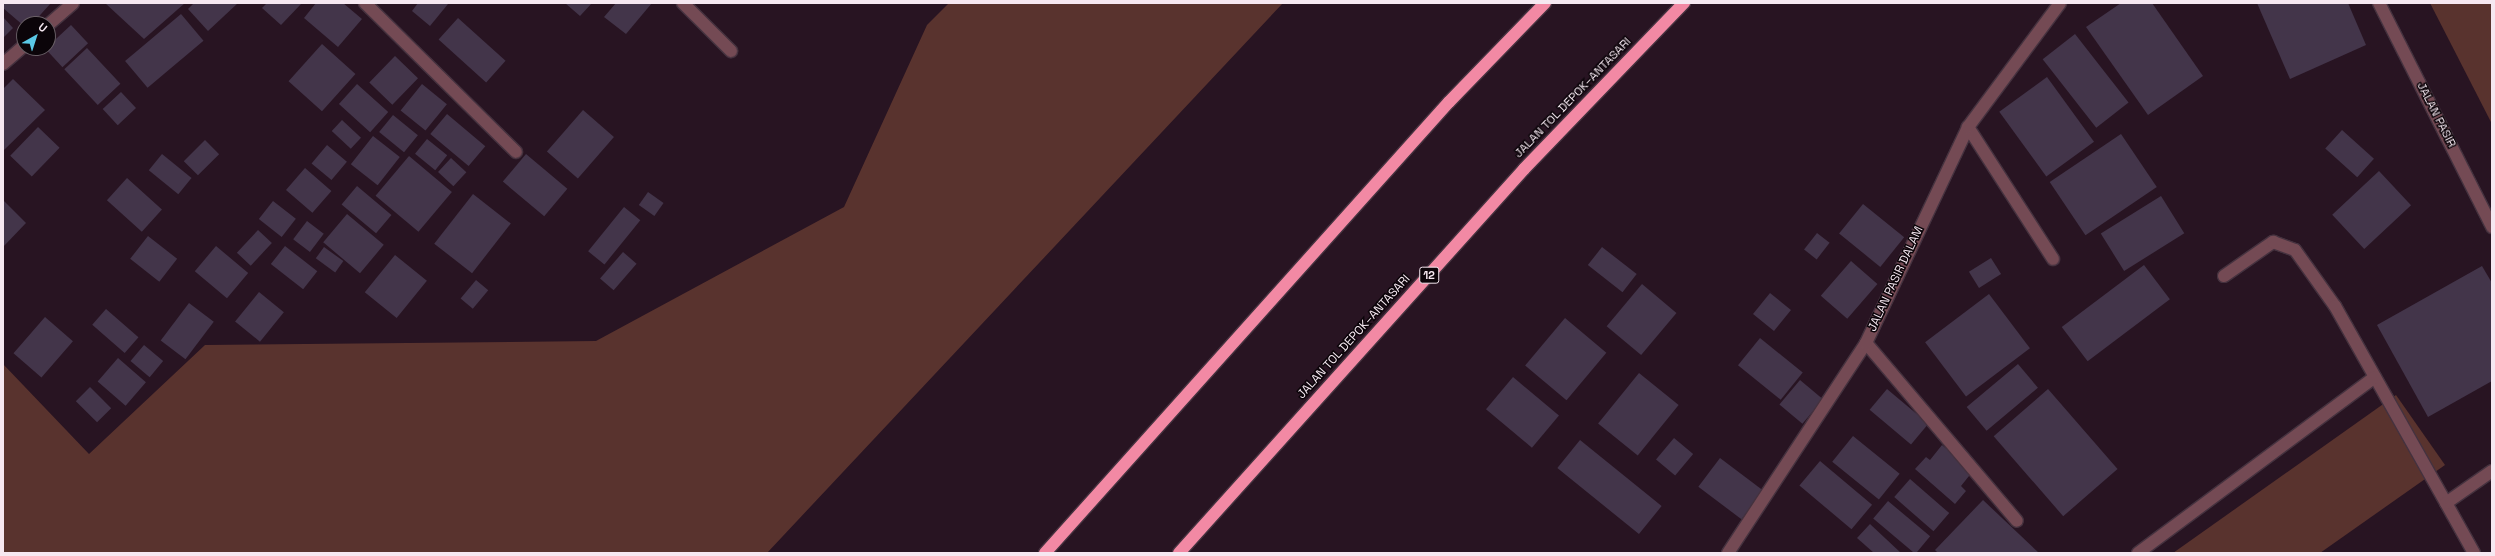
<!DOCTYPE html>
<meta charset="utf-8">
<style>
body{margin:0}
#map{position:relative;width:2495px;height:556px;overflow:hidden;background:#281422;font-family:"Space Grotesk",sans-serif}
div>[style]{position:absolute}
.green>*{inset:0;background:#59332e}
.building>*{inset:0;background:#43354a;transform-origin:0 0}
.roads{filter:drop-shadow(1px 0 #45323f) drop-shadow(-1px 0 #45323f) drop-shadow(0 1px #45323f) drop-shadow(0 -1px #45323f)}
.minor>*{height:12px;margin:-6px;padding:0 6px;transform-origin:6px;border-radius:6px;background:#744a54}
.highway>*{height:12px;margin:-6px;padding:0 6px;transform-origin:6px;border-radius:6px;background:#f289a4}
span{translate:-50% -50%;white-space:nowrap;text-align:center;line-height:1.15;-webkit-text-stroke:3px #0b0409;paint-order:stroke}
.shield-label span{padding:1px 3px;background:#0b0409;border:1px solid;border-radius:3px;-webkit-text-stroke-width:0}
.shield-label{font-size:11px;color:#f6e8f1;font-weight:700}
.street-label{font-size:12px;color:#f6e8f1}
.frame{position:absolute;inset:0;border:4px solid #f6e8f1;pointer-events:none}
.north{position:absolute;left:16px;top:16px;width:40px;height:40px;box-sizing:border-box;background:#0b0409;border:1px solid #695f66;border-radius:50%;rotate:39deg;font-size:11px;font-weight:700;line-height:16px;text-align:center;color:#f6e8f1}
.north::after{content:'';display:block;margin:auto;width:14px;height:18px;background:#5ac8e6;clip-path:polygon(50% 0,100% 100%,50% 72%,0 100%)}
</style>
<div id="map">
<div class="green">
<div style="clip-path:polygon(949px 3px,1283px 3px,767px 553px,3px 553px,3px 364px,89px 454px,205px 345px,596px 341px,844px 207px,927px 25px)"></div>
<div style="clip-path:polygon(2430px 3px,2492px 3px,2492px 124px)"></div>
<div style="clip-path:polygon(2396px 395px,2445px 465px,2320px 553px,2173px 553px)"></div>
</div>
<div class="building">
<div style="clip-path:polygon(3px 3px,51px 3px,32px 24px,24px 24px,24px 26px,3px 8px)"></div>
<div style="clip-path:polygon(105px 3px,185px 3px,144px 39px)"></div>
<div style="clip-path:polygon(194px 3px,238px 3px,208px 31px,188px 9px)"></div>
<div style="clip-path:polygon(267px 3px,302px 3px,281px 25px,262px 8px)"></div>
<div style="clip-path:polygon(316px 3px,343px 3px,362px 19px,338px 47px,304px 18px)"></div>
<div style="clip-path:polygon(418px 3px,447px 3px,448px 4px,430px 26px,412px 11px)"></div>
<div style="clip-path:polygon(565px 3px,592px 3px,580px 16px)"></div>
<div style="clip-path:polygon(616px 3px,652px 3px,626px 34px,604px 17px)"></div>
<div style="clip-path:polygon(2121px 3px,2152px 3px,2203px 76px,2148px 115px,2086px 27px)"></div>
<div style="clip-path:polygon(2257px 3px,2348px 3px,2366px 45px,2290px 79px)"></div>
<div style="left:181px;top:14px;width:35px;height:73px;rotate:50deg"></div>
<div style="clip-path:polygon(3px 17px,13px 28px,3px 38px)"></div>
<div style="left:458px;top:18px;width:64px;height:29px;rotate:42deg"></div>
<div style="left:71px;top:25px;width:25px;height:35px;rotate:47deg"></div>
<div style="left:2075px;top:34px;width:87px;height:41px;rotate:52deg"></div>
<div style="left:322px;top:44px;width:45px;height:50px;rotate:42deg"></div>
<div style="left:87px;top:48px;width:49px;height:31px;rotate:47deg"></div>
<div style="left:395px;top:56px;width:32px;height:37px;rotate:44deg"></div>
<div style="left:2047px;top:77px;width:80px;height:59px;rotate:54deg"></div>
<div style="clip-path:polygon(13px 79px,45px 110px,3px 151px,3px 89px)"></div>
<div style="left:357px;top:84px;width:42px;height:27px;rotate:42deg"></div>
<div style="left:422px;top:84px;width:32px;height:34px;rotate:39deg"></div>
<div style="left:121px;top:92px;width:22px;height:25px;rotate:47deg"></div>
<div style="left:583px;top:110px;width:41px;height:55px;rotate:41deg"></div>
<div style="left:447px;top:114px;width:50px;height:26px;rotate:40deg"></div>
<div style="left:393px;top:115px;width:32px;height:22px;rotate:39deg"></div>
<div style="left:342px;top:120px;width:26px;height:15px;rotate:43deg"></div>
<div style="left:38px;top:127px;width:30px;height:40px;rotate:44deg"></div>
<div style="left:2342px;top:130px;width:43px;height:25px;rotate:42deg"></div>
<div style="left:2121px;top:134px;width:64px;height:86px;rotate:56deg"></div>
<div style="left:373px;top:136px;width:34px;height:36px;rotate:38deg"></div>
<div style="left:427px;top:139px;width:26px;height:19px;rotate:39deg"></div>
<div style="left:205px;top:140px;width:20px;height:30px;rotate:45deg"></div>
<div style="left:327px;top:145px;width:26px;height:24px;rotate:40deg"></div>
<div style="left:162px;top:154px;width:38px;height:21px;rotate:39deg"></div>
<div style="left:526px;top:154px;width:54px;height:36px;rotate:40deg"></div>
<div style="left:409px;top:156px;width:56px;height:52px;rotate:40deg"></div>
<div style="left:451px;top:158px;width:21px;height:19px;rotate:43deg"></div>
<div style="left:305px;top:168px;width:35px;height:29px;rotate:41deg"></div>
<div style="left:2379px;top:171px;width:47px;height:64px;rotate:47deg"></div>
<div style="left:127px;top:178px;width:47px;height:30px;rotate:42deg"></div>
<div style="left:357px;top:186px;width:45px;height:24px;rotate:40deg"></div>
<div style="left:648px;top:192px;width:19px;height:16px;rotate:35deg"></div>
<div style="left:473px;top:194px;width:48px;height:63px;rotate:38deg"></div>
<div style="left:2161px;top:196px;width:44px;height:71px;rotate:58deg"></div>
<div style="clip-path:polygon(3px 200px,26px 223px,3px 247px)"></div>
<div style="left:273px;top:201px;width:29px;height:23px;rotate:38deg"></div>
<div style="left:1863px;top:204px;width:53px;height:38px;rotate:39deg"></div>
<div style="left:624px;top:207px;width:21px;height:57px;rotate:39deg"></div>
<div style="left:347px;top:214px;width:48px;height:37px;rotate:40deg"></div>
<div style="left:307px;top:221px;width:21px;height:23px;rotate:37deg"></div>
<div style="left:258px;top:230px;width:19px;height:31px;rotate:43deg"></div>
<div style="left:1817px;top:233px;width:16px;height:21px;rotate:38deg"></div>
<div style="left:148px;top:236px;width:37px;height:29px;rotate:38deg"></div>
<div style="left:216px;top:246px;width:42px;height:33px;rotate:40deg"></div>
<div style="left:285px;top:246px;width:41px;height:23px;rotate:38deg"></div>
<div style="left:324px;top:247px;width:24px;height:14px;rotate:36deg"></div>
<div style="left:1602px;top:247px;width:44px;height:23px;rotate:38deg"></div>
<div style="left:623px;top:252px;width:18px;height:35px;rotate:41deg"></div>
<div style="left:395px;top:255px;width:41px;height:48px;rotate:39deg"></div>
<div style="left:1991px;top:258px;width:19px;height:26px;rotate:58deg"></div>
<div style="left:1851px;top:261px;width:35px;height:46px;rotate:41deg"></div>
<div style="left:2144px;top:265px;width:43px;height:103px;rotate:53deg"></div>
<div style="clip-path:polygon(2482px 266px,2492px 283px,2492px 381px,2428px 417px,2377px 325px)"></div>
<div style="left:476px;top:280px;width:16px;height:24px;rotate:40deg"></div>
<div style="left:1642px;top:284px;width:45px;height:55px;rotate:40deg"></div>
<div style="left:259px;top:292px;width:32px;height:38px;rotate:39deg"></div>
<div style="left:1770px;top:293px;width:27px;height:27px;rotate:39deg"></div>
<div style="left:1989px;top:294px;width:68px;height:80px;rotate:53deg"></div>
<div style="left:189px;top:303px;width:31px;height:47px;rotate:37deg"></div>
<div style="left:106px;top:309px;width:43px;height:21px;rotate:41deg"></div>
<div style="left:45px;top:317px;width:37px;height:48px;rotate:41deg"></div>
<div style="left:1565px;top:318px;width:54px;height:62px;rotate:40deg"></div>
<div style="left:1760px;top:338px;width:55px;height:35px;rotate:39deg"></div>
<div style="left:144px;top:345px;width:25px;height:21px;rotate:40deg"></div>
<div style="left:118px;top:358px;width:37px;height:31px;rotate:41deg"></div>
<div style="left:2018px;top:364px;width:31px;height:67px;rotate:50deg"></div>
<div style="left:1639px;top:373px;width:51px;height:65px;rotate:39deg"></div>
<div style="left:1513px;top:377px;width:60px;height:42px;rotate:40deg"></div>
<div style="left:1800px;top:380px;width:30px;height:32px;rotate:40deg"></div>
<div style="left:90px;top:387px;width:30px;height:20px;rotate:45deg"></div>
<div style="left:1887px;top:389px;width:54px;height:27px;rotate:40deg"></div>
<div style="left:2048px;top:389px;width:106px;height:72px;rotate:49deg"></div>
<div style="left:1853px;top:436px;width:60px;height:33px;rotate:39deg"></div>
<div style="left:1674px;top:438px;width:25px;height:28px;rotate:40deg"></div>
<div style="left:1580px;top:440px;width:105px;height:36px;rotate:39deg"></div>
<div style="clip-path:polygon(1942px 445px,1973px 471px,1961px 486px,1966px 491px,1955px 504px,1915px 469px,1926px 457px,1930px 460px)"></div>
<div style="left:1720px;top:458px;width:54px;height:36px;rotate:37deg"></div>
<div style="left:1820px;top:461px;width:68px;height:32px;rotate:40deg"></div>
<div style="left:1910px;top:479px;width:52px;height:24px;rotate:41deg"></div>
<div style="clip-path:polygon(1983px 500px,2039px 553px,1938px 553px,1935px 550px)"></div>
<div style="left:1888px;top:501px;width:55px;height:23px;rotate:40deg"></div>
<div style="clip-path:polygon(1870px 524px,1901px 553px,1874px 553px,1857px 538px)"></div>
</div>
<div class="roads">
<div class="minor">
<div style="left:365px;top:3px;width:212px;rotate:44.6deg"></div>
<div style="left:683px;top:3px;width:68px;rotate:45deg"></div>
<div style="left:2379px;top:3px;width:251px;rotate:63.2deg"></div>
<div style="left:48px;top:25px;width:33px;rotate:-41deg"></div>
<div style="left:3px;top:64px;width:28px;rotate:-41deg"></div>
<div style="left:1968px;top:127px;width:157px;rotate:57.2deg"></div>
<div style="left:2224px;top:276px;width:60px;rotate:-34.8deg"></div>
<div style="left:2273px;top:242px;width:23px;rotate:20deg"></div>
<div style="left:2295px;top:250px;width:69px;rotate:54.5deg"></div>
<div style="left:2335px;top:306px;width:226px;rotate:60.6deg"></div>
<div style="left:1866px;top:343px;width:233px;rotate:49.7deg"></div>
<div style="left:1728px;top:553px;width:251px;rotate:-56.7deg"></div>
<div style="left:1866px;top:343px;width:239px;rotate:-64.7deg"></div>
<div style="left:1968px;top:127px;width:154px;rotate:-53.4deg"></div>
<div style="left:2138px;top:553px;width:295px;rotate:-36.6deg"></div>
<div style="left:2474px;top:553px;width:57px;rotate:-119.2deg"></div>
<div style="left:2446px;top:503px;width:56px;rotate:-34.8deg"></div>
</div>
<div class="highway">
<div style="left:1045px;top:553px;width:605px;rotate:-48.15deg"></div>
<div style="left:1449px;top:102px;width:138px;rotate:-45.9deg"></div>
<div style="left:1179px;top:553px;width:516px;rotate:-48.06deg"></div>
<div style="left:1524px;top:169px;width:231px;rotate:-46.1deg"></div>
</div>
</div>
<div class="shield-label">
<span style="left:1429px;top:275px">12</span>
</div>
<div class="street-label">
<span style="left:1573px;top:98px;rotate:-46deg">JALAN TOL DEPOK–ANTASARI</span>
<span style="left:2436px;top:115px;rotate:63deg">JALAN PASIR</span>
<span style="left:1896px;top:279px;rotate:-65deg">JALAN PASIR DALAM</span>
<span style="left:1354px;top:337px;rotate:-48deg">JALAN TOL DEPOK–ANTASARI</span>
</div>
<div class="frame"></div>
<div class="north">U</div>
</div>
